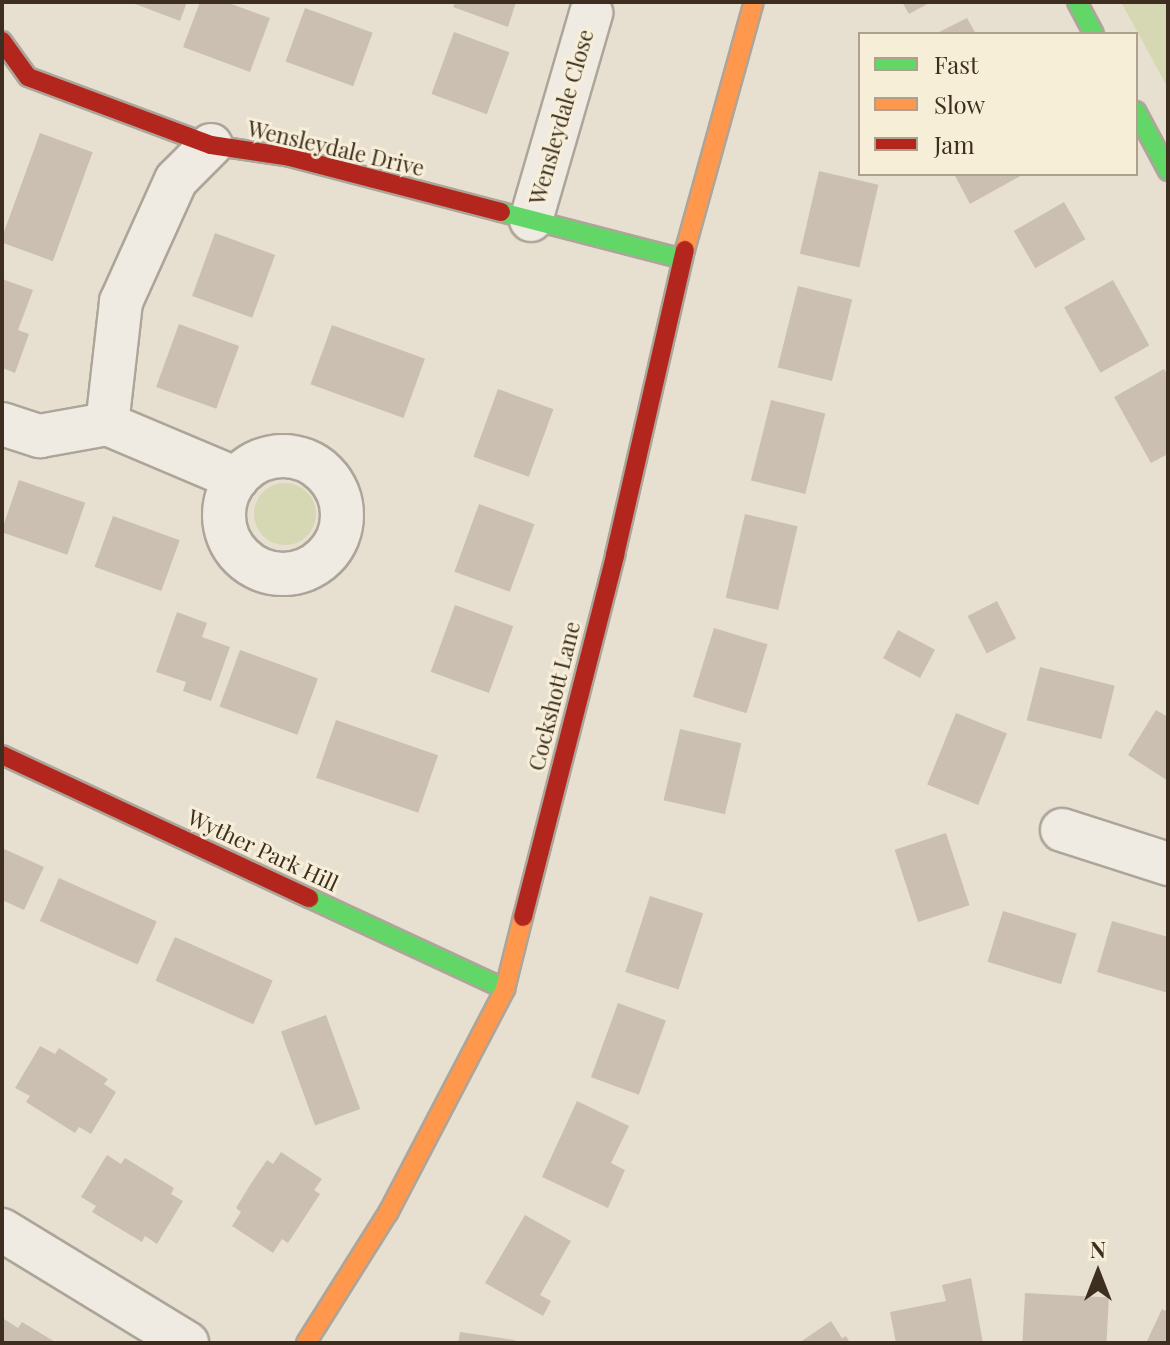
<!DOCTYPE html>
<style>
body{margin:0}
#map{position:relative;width:1170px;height:1345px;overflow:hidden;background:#e7e0d1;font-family:"Playfair Display",serif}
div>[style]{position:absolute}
.green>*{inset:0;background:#d6d7b3}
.round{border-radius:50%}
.building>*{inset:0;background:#cbbfb2;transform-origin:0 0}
.roads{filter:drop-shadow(2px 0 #ada599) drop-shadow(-2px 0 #ada599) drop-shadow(0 2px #ada599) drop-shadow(0 -2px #ada599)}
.street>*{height:42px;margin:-21px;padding:0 21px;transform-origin:21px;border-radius:21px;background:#efebe3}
.street>.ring{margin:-21px;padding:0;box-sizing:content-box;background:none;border:42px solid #efebe3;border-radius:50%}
.fast>*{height:18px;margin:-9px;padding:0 9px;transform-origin:9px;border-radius:9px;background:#63d668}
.slow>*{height:18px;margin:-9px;padding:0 9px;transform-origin:9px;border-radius:9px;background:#ff974d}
.jam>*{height:18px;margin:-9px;padding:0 9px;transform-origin:9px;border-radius:9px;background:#b3261e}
span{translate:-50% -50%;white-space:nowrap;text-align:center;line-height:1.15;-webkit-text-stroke:6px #f7eed8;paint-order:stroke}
.street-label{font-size:22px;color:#3d2e20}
.frame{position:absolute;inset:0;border:4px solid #3d2e20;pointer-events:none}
.legend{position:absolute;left:858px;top:32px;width:280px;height:144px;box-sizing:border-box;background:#f7eed8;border:2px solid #ada18e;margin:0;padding:10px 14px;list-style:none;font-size:24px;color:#3d2e20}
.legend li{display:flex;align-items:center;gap:16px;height:40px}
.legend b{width:40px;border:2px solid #ada18e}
.north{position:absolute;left:1058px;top:1233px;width:80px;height:80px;-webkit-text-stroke:6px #f7eed8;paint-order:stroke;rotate:0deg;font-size:22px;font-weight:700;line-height:32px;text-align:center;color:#3d2e20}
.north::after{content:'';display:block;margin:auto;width:28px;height:36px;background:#3d2e20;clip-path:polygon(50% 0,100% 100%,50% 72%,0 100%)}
</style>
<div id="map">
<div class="green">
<div style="clip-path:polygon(1121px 2px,1168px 2px,1168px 88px)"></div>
<div class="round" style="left:254px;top:483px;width:62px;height:62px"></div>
</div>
<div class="building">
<div style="clip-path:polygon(130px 2px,187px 2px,180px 21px)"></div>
<div style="clip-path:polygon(200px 2px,226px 2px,270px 18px,250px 72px,183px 47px)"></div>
<div style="clip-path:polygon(455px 2px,516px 2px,508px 27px,453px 7px)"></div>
<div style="clip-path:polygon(902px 2px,931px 2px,909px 14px)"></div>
<div style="left:305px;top:8px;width:72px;height:57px;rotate:20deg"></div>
<div style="clip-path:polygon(967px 18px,976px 34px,935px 34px)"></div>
<div style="left:454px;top:32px;width:59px;height:66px;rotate:20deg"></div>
<div style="left:40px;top:133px;width:56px;height:116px;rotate:20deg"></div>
<div style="left:819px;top:171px;width:61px;height:85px;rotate:13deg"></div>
<div style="clip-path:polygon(954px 174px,1024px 174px,970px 204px)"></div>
<div style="left:1064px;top:202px;width:43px;height:58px;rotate:60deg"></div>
<div style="left:215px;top:233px;width:64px;height:67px;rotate:20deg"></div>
<div style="clip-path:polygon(2px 279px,33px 290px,18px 330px,29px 334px,15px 373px,2px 368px)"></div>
<div style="left:1113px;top:280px;width:75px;height:56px;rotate:61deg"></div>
<div style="left:798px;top:286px;width:56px;height:84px;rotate:14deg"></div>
<div style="left:179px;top:324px;width:64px;height:67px;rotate:20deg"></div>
<div style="left:332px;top:325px;width:99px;height:63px;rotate:20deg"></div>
<div style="clip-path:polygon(1164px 369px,1168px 376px,1168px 454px,1151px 463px,1114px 397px)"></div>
<div style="left:498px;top:389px;width:59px;height:72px;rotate:20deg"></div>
<div style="left:771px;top:400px;width:56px;height:83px;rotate:14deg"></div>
<div style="left:19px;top:480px;width:70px;height:55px;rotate:19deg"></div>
<div style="left:479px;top:504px;width:59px;height:72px;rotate:20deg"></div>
<div style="left:745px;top:514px;width:54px;height:86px;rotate:13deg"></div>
<div style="left:113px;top:516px;width:71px;height:54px;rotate:20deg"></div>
<div style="left:997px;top:601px;width:42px;height:33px;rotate:63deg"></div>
<div style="left:455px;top:605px;width:62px;height:71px;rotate:20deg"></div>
<div style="clip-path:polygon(177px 612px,207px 623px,202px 637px,230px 647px,211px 701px,183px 691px,186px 682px,156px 672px)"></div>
<div style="left:714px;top:628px;width:56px;height:72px;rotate:17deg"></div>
<div style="left:898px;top:630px;width:42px;height:32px;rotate:28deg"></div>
<div style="left:240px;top:650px;width:83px;height:60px;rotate:20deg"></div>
<div style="left:1040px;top:667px;width:77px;height:55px;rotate:14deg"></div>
<div style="clip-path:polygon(1156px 710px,1168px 717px,1168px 781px,1128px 755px)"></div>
<div style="left:956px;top:713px;width:55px;height:77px;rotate:22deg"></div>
<div style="left:336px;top:720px;width:108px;height:61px;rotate:19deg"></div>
<div style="left:680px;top:729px;width:63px;height:73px;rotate:13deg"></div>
<div style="left:946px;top:833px;width:76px;height:54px;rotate:72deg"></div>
<div style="clip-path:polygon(2px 848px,44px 867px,24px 910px,2px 900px)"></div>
<div style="left:59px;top:878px;width:107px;height:47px;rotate:24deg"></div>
<div style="left:650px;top:896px;width:56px;height:80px;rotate:18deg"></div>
<div style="left:1003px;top:911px;width:77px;height:53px;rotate:17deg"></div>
<div style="clip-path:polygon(1112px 921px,1168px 937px,1168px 993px,1097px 972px)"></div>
<div style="left:175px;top:937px;width:107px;height:48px;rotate:24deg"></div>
<div style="left:618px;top:1003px;width:51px;height:79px;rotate:20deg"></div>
<div style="left:326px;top:1015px;width:100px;height:48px;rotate:70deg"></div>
<div style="clip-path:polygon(40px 1046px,55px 1054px,59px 1048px,108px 1079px,104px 1084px,116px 1092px,91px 1134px,79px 1127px,75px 1133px,26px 1102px,30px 1096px,15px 1088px)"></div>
<div style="clip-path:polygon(577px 1101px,629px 1126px,611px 1163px,625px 1170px,608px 1208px,542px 1177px)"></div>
<div style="clip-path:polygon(281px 1152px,322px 1179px,314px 1190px,320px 1194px,288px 1243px,282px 1239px,273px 1253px,232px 1226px,241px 1212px,236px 1208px,250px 1185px,267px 1160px,273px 1164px)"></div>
<div style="clip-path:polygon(107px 1155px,121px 1164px,125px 1158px,148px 1172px,174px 1188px,171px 1194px,183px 1201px,157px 1244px,145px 1236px,142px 1242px,92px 1212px,96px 1206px,81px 1197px)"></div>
<div style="clip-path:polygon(525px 1215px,571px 1241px,540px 1295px,551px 1301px,543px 1316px,485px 1283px)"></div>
<div style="clip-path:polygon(971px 1278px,983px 1343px,896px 1343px,890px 1312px,946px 1301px,942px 1285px)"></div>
<div style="left:1025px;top:1293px;width:84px;height:50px;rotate:3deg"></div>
<div style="clip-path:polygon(1162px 1309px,1168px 1312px,1168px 1343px,1146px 1343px)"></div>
<div style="clip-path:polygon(4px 1319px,18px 1328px,22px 1322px,57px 1343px,2px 1343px)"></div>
<div style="clip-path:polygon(831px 1321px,842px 1338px,846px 1336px,850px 1343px,799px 1343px)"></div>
<div style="clip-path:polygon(460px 1332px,515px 1340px,515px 1343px,458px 1343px)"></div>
</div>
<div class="roads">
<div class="street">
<div style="left:211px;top:145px;width:49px;rotate:135deg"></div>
<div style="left:176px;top:180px;width:134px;rotate:114.3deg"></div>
<div style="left:121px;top:302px;width:123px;rotate:96.5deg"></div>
<div style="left:107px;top:424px;width:141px;rotate:22.9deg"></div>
<div style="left:531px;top:220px;width:216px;rotate:-73.8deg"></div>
<div style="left:2px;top:424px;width:40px;rotate:18deg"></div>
<div style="left:40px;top:436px;width:68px;rotate:-10.2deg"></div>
<div class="ring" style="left:224px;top:456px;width:76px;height:76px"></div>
<div style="left:1062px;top:830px;width:111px;rotate:17.8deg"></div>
<div style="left:2px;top:1230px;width:217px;rotate:31.4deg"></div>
</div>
<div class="fast">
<div style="left:1077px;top:2px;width:36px;rotate:62deg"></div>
<div style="left:1136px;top:111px;width:68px;rotate:61.9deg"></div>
<div style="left:501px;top:212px;width:188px;rotate:14.5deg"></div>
<div style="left:309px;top:898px;width:216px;rotate:24.9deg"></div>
</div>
<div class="slow">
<div style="left:685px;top:250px;width:257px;rotate:-74.5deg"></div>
<div style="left:306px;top:1343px;width:154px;rotate:-57.8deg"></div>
<div style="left:388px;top:1213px;width:253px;rotate:-62.4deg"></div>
<div style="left:505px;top:989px;width:74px;rotate:-76deg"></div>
</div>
<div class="jam">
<div style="left:2px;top:41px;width:44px;rotate:54.2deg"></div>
<div style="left:28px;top:77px;width:195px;rotate:20.4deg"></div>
<div style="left:211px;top:145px;width:80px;rotate:8.6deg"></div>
<div style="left:290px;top:157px;width:218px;rotate:14.6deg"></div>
<div style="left:2px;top:755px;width:339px;rotate:25deg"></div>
<div style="left:523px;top:917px;width:374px;rotate:-75.7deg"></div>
<div style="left:615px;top:555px;width:313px;rotate:-77.1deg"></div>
</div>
</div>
<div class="street-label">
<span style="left:561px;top:117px;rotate:-74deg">Wensleydale Close</span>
<span style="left:336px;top:148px;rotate:13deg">Wensleydale Drive</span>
<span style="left:554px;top:696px;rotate:-76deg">Cockshott Lane</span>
<span style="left:263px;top:850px;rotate:25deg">Wyther Park Hill</span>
</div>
<div class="frame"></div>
<ul class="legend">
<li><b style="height:10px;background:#63d668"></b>Fast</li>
<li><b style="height:10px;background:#ff974d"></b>Slow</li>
<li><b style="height:10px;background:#b3261e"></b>Jam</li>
</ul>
<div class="north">N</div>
</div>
